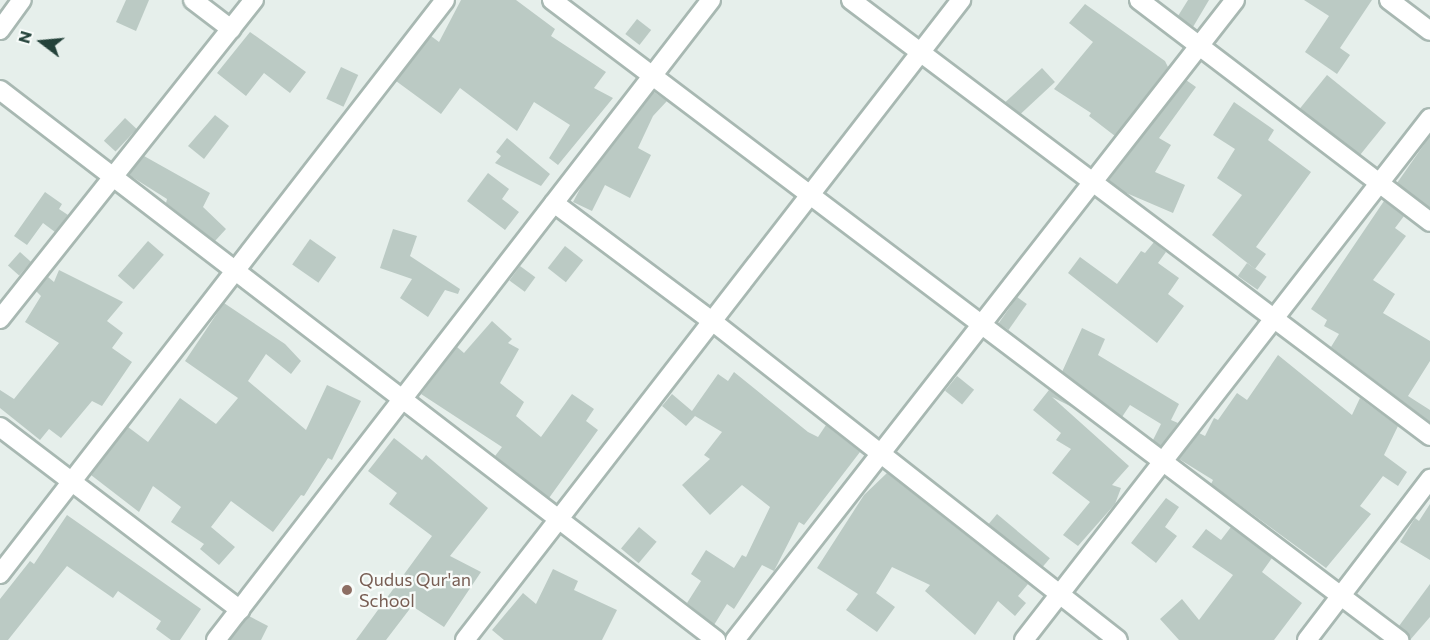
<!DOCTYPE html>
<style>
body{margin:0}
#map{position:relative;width:1430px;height:640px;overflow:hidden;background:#e6efeb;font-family:Commissioner,sans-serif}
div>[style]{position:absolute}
.building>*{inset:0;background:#bbcac4;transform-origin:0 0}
.roads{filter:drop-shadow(2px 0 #a8b8b2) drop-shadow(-2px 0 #a8b8b2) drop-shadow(0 2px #a8b8b2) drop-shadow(0 -2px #a8b8b2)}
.minor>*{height:18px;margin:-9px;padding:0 9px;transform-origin:9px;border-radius:9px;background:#fff}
.tertiary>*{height:18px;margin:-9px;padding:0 9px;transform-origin:9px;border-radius:9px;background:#fff}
.dots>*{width:16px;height:16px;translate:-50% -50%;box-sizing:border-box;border:3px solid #f7fbf9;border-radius:50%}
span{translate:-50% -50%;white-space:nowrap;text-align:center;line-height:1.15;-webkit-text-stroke:4.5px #f7fbf9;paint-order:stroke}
.education-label{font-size:18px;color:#785e54}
.left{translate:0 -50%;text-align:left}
.north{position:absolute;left:12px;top:12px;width:60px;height:60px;-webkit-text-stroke:4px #f7fbf9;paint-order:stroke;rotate:286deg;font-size:16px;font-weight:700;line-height:24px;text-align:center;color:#24423a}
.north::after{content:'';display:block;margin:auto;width:21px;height:27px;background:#24423a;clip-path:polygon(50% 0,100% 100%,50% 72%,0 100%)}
</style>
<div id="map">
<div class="building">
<div style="clip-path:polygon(126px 0,149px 0,136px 31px,116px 22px)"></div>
<div style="clip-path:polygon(461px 0,516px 0,555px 29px,551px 36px,606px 72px,594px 88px,613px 98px,558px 165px,549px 158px,570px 125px,534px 102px,517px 131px,460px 88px,441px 114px,396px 81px,431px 36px,439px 42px)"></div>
<div style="clip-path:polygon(1188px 0,1209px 0,1193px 27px,1178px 16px)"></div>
<div style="clip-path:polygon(1304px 0,1372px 0,1340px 48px,1350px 55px,1337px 74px,1305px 52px,1329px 16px)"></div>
<div style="clip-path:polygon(1085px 4px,1165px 61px,1168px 67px,1115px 136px,1089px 116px,1091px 113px,1054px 89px,1093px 42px,1069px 23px)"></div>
<div style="left:637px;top:19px;width:18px;height:19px;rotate:38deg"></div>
<div style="clip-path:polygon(250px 32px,306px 72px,290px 93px,264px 73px,246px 96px,217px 73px)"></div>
<div style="left:341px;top:67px;width:19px;height:35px;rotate:25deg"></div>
<div style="left:1042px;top:68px;width:19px;height:50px;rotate:47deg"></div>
<div style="left:1327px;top:75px;width:76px;height:43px;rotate:39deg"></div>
<div style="clip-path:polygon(1186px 80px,1196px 87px,1159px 138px,1171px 145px,1155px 172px,1185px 185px,1173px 213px,1124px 192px,1109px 180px)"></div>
<div style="clip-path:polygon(654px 92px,667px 101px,653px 116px,638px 148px,651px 155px,630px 198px,605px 185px,592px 211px,573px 202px,581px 187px)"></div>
<div style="clip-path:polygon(1234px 102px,1274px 130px,1268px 140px,1311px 172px,1256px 247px,1266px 254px,1255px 269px,1212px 235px,1242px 195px,1217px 178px,1235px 149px,1213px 135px)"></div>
<div style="clip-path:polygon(215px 115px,229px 126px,204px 159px,188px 146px)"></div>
<div style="left:125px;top:118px;width:16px;height:31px;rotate:43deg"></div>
<div style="clip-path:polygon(1430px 136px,1430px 208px,1397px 183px)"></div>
<div style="clip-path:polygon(507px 138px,550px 174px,541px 186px,495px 163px,501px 156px,496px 152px)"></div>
<div style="clip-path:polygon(144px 156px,210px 193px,203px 207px,226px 229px,215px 241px,166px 203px,167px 199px,129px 175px)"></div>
<div style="clip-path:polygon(488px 173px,509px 189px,502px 199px,519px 212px,505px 230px,467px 201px)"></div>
<div style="clip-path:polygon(45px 192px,62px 204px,59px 209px,68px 215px,55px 232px,43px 223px,27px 245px,14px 236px)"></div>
<div style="clip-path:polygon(1384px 201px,1404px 216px,1395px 228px,1406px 236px,1373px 280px,1395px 294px,1383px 313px,1430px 341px,1430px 361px,1408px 396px,1430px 410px,1430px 422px,1331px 347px,1339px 334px,1324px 326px,1327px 320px,1311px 309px)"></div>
<div style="clip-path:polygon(393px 229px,417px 236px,410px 256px,460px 289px,458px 294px,445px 290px,428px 317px,400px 298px,412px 279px,380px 268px)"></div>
<div style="left:310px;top:239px;width:32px;height:31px;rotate:35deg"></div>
<div style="left:148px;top:241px;width:21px;height:46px;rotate:41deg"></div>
<div style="clip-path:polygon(1154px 242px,1166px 252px,1158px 263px,1179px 278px,1168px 294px,1184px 306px,1157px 343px,1068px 273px,1080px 257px,1117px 284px,1141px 251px,1145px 253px)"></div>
<div style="left:565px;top:246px;width:23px;height:28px;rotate:38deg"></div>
<div style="left:20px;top:252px;width:15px;height:18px;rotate:42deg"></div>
<div style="left:1247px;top:263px;width:24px;height:16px;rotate:35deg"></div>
<div style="left:520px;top:266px;width:19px;height:18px;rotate:36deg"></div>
<div style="clip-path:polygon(59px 270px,123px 302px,107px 321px,123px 333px,112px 348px,132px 362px,102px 406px,92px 401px,61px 438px,49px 429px,40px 440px,0 408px,0 390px,14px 399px,59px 343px,25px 322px,41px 296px,36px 291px,48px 277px,54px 282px)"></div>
<div style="left:1017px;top:297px;width:12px;height:32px;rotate:35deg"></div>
<div style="clip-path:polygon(224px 303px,285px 344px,301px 361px,291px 374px,266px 354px,248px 381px,306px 430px,327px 385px,361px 401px,332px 460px,328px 458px,304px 496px,301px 495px,273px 532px,231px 501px,211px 527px,235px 547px,219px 565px,200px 549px,204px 544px,171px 522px,181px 507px,153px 486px,139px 512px,91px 475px,128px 427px,148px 442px,180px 398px,216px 424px,238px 398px,185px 361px)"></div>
<div style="clip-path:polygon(492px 321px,512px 339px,508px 343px,519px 349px,500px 383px,524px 402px,516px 416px,541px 437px,572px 394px,594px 409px,586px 421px,598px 430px,549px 498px,495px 456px,502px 447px,421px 394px,457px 347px,464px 353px)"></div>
<div style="clip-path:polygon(1082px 328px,1105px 339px,1098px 355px,1179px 404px,1171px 420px,1178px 423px,1161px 446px,1153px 440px,1161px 424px,1130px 405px,1122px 417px,1062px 372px)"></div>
<div style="clip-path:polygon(1278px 355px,1352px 415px,1360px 398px,1398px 426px,1384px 455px,1407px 472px,1398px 486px,1383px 476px,1360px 506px,1371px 514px,1326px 568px,1211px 484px,1213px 480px,1179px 459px,1199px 433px,1205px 436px,1214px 418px,1218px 420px,1237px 393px,1247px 400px)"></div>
<div style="clip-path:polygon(734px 372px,808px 432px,818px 437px,826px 425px,860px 452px,804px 525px,799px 522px,774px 571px,762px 565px,734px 609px,727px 604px,714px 625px,687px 603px,701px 581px,691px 574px,706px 550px,734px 568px,742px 555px,746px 557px,770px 507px,742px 485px,710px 515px,682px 485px,710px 459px,704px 455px,722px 432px,695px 416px,686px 426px,662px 406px,672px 394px,692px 411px,718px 374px,728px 381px)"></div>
<div style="left:957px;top:376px;width:22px;height:19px;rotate:39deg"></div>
<div style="clip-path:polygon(1049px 390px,1072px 407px,1052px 397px,1129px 466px,1112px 485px,1121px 488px,1115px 504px,1078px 546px,1063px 535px,1090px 502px,1052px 473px,1071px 449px,1056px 440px,1061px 433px,1033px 410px)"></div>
<div style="clip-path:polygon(394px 438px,422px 460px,426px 455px,488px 508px,450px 556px,481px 572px,444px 627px,412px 606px,386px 640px,356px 640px,432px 536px,389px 504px,397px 493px,368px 471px)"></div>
<div style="clip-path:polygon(887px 473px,1028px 584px,1018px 596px,1026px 603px,1015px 616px,998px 601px,975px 635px,925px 591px,930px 585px,892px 567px,876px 593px,895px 607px,877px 632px,846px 610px,858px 594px,817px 568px,864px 495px)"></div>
<div style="clip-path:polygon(1166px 498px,1179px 507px,1165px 527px,1177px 536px,1156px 563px,1131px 543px)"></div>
<div style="clip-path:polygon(1430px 504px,1430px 560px,1400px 542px,1415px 518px,1419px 521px)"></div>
<div style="left:997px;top:514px;width:69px;height:13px;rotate:40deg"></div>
<div style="clip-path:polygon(67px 515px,201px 609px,180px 640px,171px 640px,156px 629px,161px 621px,118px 591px,113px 598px,67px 566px,8px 640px,0 640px,0 599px,30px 561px,34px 564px)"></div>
<div style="left:639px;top:527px;width:23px;height:28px;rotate:40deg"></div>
<div style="clip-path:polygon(1231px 527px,1272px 558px,1262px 572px,1302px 603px,1274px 640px,1179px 640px,1160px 619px,1182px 599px,1199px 620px,1233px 575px,1192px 547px,1206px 529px,1221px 540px)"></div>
<div style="clip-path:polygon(553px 569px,578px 581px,574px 590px,617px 610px,602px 640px,504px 640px,492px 630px,523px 593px,536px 604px)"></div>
<div style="clip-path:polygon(1430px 584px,1430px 617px,1410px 640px,1399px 626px)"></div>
<div style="clip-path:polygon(249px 616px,268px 626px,261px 640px,230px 640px)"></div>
</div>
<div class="roads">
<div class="minor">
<div style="left:193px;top:0;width:48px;rotate:37.3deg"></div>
<div style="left:552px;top:0;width:1062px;rotate:37.07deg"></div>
<div style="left:851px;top:0;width:725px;rotate:36.98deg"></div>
<div style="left:1139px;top:0;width:366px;rotate:37.3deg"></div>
<div style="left:1389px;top:0;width:51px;rotate:37.1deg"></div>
<div style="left:0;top:90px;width:903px;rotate:37.53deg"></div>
<div style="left:554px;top:203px;width:197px;rotate:36.8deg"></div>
<div style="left:712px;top:321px;width:516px;rotate:38.16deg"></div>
<div style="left:0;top:319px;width:408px;rotate:-51.5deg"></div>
<div style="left:0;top:427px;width:302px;rotate:37.3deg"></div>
<div style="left:0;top:574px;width:726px;rotate:-52.21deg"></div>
<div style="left:216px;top:640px;width:809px;rotate:-52.28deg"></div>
<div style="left:465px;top:640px;width:810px;rotate:-52.22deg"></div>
<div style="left:735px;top:640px;width:812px;rotate:-52deg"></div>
<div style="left:1024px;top:640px;width:661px;rotate:-52.13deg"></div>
<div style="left:1307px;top:640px;width:203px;rotate:-52.6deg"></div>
</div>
<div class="tertiary">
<div style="left:0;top:30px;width:37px;rotate:-54deg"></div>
</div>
</div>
<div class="dots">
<div style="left:347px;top:590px;background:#8d6e63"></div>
</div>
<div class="education-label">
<span class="left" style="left:359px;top:590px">Qudus Qur'an<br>School</span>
</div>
<div class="north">N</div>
</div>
